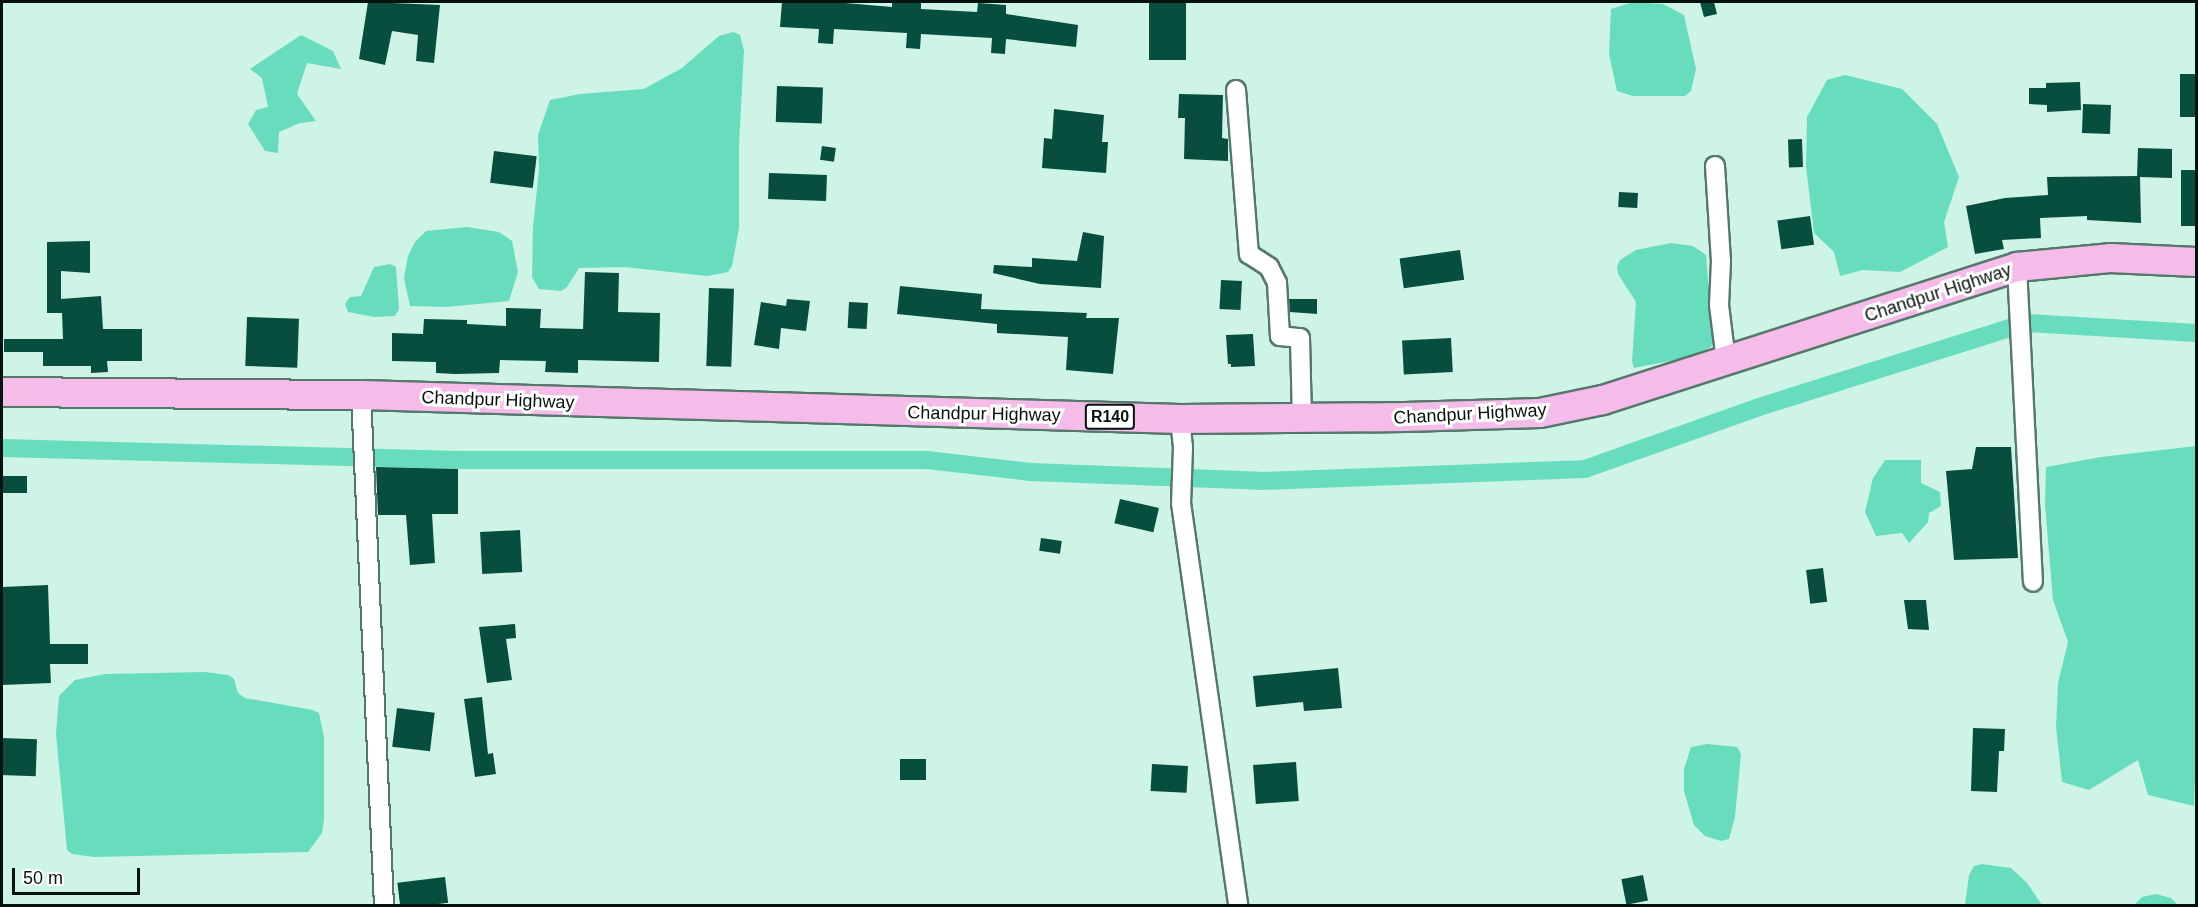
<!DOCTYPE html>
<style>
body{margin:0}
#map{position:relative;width:2198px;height:907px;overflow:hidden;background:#cef3e7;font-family:Helvetica,sans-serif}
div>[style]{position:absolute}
.water>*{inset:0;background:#68ddbd}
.canal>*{height:18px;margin:-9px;padding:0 9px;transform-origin:9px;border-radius:9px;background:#68ddbd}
.building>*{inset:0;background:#074e3e;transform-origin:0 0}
.roads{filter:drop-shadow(2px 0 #56776c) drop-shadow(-2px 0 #56776c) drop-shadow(0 2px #56776c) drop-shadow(0 -2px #56776c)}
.street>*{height:18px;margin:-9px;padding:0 9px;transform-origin:9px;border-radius:9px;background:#fff}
.primary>*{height:28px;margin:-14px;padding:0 14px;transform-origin:14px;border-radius:14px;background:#f5bce9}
span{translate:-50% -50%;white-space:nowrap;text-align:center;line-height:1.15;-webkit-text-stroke:6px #fff;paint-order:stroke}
.shield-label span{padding:2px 4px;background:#fff;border:2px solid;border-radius:4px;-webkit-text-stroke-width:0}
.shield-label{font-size:16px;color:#06120e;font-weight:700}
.street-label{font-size:18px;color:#06120e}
.frame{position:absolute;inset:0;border:3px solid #06120e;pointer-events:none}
.scale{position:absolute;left:12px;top:868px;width:128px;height:27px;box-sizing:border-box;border:3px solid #06120e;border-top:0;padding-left:8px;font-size:18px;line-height:21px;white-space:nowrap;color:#06120e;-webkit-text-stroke:4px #fff;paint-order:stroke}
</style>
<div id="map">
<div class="water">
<div style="clip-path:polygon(1633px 2px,1663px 4px,1684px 15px,1696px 69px,1691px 91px,1685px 96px,1633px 96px,1617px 91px,1609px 54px,1611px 9px)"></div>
<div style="clip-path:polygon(733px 32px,740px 35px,744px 51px,739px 145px,739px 228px,732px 266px,728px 272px,707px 276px,624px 267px,579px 268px,567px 287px,561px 291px,539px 289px,532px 277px,533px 227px,539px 170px,538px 135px,550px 100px,580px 94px,644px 89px,682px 68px,719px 36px)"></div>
<div style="clip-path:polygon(301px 35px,333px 51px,341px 69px,307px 63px,297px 94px,316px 121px,300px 123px,279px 132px,278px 153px,265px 151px,248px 124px,256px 110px,268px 107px,262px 78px,250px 69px)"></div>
<div style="clip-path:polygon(1845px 75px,1902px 89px,1937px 124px,1959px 177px,1944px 222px,1948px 247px,1900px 272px,1863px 270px,1840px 276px,1834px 252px,1814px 233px,1806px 167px,1807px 117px,1827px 80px)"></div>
<div style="clip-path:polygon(467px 227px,499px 232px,512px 241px,518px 272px,509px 301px,446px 307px,410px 306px,404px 278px,408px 256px,415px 242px,426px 231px)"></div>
<div style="clip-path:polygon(1671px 243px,1693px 246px,1706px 255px,1713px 340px,1711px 347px,1690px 357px,1634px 368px,1632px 361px,1636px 302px,1618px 274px,1617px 267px,1620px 260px,1636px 250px)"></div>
<div style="clip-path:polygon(390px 264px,396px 267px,399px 309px,395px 316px,374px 317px,348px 312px,345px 304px,350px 297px,361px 296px,374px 267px)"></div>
<div style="clip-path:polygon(2196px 446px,2196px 756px,2194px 806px,2148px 795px,2138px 760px,2089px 790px,2062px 782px,2056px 727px,2058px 683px,2068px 642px,2053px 600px,2045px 504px,2046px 467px,2101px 457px)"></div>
<div style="clip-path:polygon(1885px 460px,1921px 460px,1921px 483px,1940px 492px,1941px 506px,1929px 513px,1928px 522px,1909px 543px,1902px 533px,1876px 536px,1865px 512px,1873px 478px)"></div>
<div style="clip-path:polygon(205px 672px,228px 675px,234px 679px,238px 693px,245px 698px,313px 710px,319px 713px,324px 737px,324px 819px,322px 833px,308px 852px,94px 857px,72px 854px,67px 850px,56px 734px,59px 696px,75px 680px,105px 674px)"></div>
<div style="clip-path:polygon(1707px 744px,1737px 747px,1741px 754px,1735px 817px,1729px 839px,1721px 841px,1705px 836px,1694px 825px,1684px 791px,1684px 769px,1691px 747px)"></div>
<div style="clip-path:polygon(1982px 864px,2011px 868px,2027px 883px,2042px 905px,1965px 905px,1969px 875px,1974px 866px)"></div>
<div style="clip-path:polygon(2156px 894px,2171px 898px,2178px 905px,2134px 905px,2142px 897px)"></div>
</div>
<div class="canal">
<div style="left:2px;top:448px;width:458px;rotate:1.5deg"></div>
<div style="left:460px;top:460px;width:467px"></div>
<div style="left:927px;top:460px;width:104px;rotate:6.6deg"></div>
<div style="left:1030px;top:472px;width:231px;rotate:2.2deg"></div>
<div style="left:1261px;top:481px;width:324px;rotate:-2.1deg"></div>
<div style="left:1585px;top:469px;width:185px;rotate:-19.6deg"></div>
<div style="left:1759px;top:407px;width:280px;rotate:-17.5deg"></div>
<div style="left:2026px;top:323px;width:170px;rotate:3.4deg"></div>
</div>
<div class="building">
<div style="clip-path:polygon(368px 2px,440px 5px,434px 63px,416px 61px,418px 35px,392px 31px,385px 65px,359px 59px)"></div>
<div style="clip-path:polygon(782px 2px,834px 2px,892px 7px,892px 2px,921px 2px,921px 9px,977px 12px,978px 3px,1006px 5px,1006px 14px,1078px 25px,1076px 47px,1006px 39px,1005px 54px,991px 53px,992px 38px,921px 34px,920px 49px,906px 48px,907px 33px,834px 29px,833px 44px,818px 43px,819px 29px,780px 27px)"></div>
<div style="left:1149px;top:2px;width:37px;height:58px"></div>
<div style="clip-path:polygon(1700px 2px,1714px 2px,1717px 14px,1704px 17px)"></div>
<div style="left:2196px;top:74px;width:43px;height:16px;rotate:90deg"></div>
<div style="clip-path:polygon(2080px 82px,2081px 110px,2047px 112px,2047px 105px,2029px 104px,2029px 88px,2046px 88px,2046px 83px)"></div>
<div style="left:777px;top:86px;width:46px;height:36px;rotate:2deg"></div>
<div style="clip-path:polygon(1179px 94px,1223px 95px,1222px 138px,1228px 139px,1228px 161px,1184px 159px,1185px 118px,1178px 118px)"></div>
<div style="left:2083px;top:104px;width:28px;height:29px;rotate:2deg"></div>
<div style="clip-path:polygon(1054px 109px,1104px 115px,1102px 142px,1108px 142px,1106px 173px,1042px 168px,1044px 138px,1052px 139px)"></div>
<div style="left:1802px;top:139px;width:28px;height:14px;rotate:88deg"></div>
<div style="left:822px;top:146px;width:14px;height:14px;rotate:8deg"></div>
<div style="clip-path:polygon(2138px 148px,2172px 149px,2172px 178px,2140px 177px,2141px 223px,2087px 220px,2087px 216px,2040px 218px,2041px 238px,2002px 240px,2004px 249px,1975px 254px,1966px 206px,2005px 198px,2048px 195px,2047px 177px,2137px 176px)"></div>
<div style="left:494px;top:151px;width:43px;height:32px;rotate:7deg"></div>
<div style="left:2181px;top:170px;width:15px;height:56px"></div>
<div style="left:769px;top:173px;width:58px;height:26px;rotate:2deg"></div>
<div style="left:1619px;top:192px;width:19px;height:15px;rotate:3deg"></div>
<div style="left:1810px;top:216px;width:29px;height:33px;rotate:82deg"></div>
<div style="clip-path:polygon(1083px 232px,1104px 236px,1101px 288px,1040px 284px,993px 273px,994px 265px,1032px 267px,1032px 258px,1077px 261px)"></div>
<div style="clip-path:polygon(90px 241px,90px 273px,61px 271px,61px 299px,101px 296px,103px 329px,142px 329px,142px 361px,107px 361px,108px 372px,91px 373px,91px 366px,43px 366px,43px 352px,4px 352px,4px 339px,63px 339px,62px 313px,47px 313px,47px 242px)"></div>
<div style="left:1460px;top:250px;width:30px;height:61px;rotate:82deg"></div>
<div style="clip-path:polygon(585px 272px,619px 273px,618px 312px,660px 313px,659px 362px,578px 360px,578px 373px,545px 372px,546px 361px,500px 360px,499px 373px,455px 374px,436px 373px,436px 362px,392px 361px,392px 333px,423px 334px,424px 319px,467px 320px,467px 324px,506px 326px,506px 308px,541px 309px,540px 328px,583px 329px)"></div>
<div style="left:1221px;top:280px;width:21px;height:29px;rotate:3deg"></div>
<div style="clip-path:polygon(900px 286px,982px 294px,981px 309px,1087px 313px,1086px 318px,1119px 318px,1113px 374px,1066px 370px,1068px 337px,997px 333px,997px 324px,897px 314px)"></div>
<div style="left:709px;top:288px;width:25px;height:78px;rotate:2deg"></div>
<div style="clip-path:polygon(787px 299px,810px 301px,806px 331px,781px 328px,779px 349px,754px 345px,761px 302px,786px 306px)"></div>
<div style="clip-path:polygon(1289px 299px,1317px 299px,1317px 314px,1290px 312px)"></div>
<div style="left:849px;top:302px;width:19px;height:26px;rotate:3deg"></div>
<div style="left:247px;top:317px;width:52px;height:49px;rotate:2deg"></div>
<div style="clip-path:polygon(1253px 334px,1255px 366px,1231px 367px,1231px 364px,1228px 364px,1226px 335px)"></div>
<div style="left:1451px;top:338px;width:34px;height:49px;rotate:87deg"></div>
<div style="clip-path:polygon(1976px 447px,2011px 447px,2018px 558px,1954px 560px,1946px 471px,1972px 469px)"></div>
<div style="clip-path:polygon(376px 467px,458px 469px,458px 514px,432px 514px,435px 563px,410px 565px,406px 515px,378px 515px)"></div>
<div style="left:2px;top:476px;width:25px;height:17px"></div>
<div style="left:1120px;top:499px;width:40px;height:25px;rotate:13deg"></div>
<div style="left:520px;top:530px;width:42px;height:40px;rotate:87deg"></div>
<div style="left:1041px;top:538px;width:21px;height:13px;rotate:8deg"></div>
<div style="left:1823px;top:568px;width:34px;height:17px;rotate:83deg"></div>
<div style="clip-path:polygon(48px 585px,50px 644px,88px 644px,88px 664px,50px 664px,51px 683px,2px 685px,2px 587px)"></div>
<div style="clip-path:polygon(1904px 600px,1926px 600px,1929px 630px,1908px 629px)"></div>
<div style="clip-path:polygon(515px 624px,516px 638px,506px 639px,512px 680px,487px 683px,479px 627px)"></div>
<div style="clip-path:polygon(1338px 668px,1342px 708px,1304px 711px,1303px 702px,1256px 707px,1253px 676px)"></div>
<div style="clip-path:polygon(482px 697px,488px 754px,493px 753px,496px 774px,475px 777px,464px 699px)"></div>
<div style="left:397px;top:708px;width:38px;height:39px;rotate:7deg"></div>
<div style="clip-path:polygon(1973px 728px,2005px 729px,2004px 751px,1999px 751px,1997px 792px,1971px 791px)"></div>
<div style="left:2px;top:738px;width:35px;height:37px;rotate:2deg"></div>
<div style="left:900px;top:759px;width:26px;height:21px"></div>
<div style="left:1296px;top:762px;width:39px;height:43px;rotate:86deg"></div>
<div style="left:1152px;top:764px;width:36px;height:27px;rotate:3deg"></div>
<div style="left:1643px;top:875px;width:26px;height:22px;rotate:79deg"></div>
<div style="left:445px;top:877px;width:26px;height:48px;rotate:83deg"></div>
</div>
<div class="roads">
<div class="street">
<div style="left:1236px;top:90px;width:165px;rotate:85.5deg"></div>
<div style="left:1249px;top:254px;width:24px;rotate:33deg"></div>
<div style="left:1269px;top:267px;width:18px;rotate:63deg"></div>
<div style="left:1277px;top:283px;width:53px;rotate:86.8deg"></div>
<div style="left:1280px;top:336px;width:20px;rotate:6deg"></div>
<div style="left:1300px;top:338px;width:81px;rotate:88.6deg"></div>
<div style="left:1715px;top:166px;width:95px;rotate:86.4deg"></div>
<div style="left:1721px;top:261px;width:44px;rotate:92.6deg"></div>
<div style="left:1719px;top:305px;width:56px;rotate:82.9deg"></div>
<div style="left:2017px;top:267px;width:315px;rotate:87.1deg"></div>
<div style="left:361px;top:395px;width:512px;rotate:87.42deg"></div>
<div style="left:1180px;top:419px;width:28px;rotate:84deg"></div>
<div style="left:1183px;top:447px;width:56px;rotate:92deg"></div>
<div style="left:1181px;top:503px;width:407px;rotate:81.9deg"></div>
</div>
<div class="primary">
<div style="left:2px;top:392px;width:359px;rotate:0.5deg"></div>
<div style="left:361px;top:395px;width:819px;rotate:1.68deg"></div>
<div style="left:1180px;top:419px;width:225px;rotate:-0.5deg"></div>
<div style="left:1405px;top:417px;width:135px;rotate:-1.7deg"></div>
<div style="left:1540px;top:413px;width:64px;rotate:-11.7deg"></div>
<div style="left:1603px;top:400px;width:435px;rotate:-17.8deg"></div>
<div style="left:2017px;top:267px;width:93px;rotate:-5.5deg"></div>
<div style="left:2110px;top:258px;width:86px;rotate:2.7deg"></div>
</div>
</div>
<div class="shield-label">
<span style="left:1110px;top:417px">R140</span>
</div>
<div class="street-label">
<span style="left:1938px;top:293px;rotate:-18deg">Chandpur Highway</span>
<span style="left:498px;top:400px;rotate:2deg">Chandpur Highway</span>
<span style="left:984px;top:414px;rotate:1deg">Chandpur Highway</span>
<span style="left:1470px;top:414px;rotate:-3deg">Chandpur Highway</span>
</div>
<div class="frame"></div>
<div class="scale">50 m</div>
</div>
